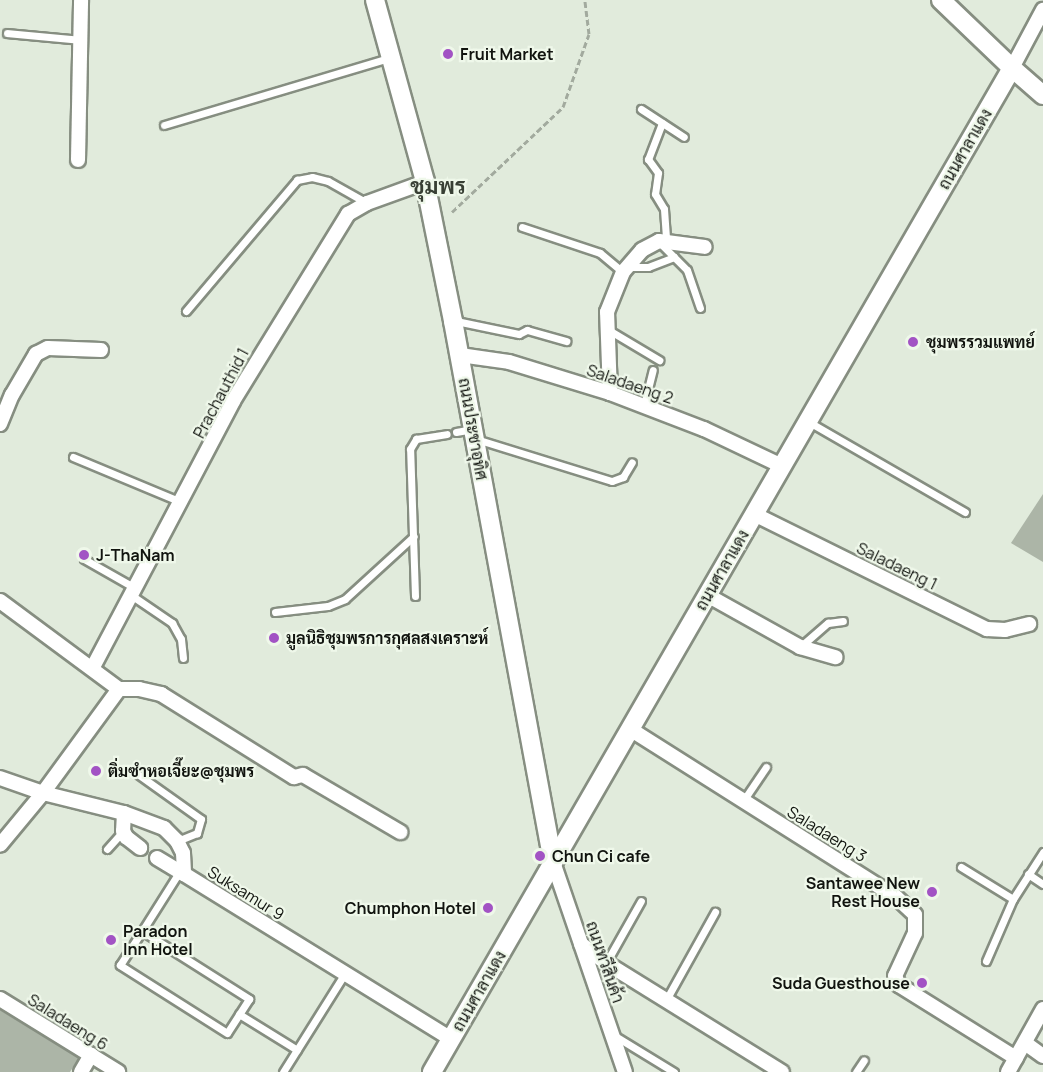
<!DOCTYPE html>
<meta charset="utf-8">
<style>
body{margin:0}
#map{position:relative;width:1043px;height:1072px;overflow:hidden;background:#e1ebdc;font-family:Manrope,Sarabun,sans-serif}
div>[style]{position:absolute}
.building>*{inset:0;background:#acb5a7}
.path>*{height:3px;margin-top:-1.5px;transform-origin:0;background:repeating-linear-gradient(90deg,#a2aa9e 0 6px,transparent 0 9px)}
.roads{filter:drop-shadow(2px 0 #868e81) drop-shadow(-2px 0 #868e81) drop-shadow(0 2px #868e81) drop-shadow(0 -2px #868e81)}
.lane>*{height:7px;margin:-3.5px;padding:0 3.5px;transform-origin:3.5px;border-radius:3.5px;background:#fff}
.street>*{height:14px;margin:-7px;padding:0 7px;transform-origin:7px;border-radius:7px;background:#fff}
.secondary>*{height:18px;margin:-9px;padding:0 9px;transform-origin:9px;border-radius:9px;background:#fff}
.dots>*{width:16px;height:16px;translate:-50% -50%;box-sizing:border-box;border:3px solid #eff8ea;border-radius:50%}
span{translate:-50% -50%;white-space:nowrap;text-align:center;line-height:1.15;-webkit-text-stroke:4.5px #eff8ea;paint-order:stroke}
.poi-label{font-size:16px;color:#11140f;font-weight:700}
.left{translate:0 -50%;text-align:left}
.right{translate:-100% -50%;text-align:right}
.street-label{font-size:16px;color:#11140f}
.district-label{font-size:22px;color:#383f34;font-weight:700}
</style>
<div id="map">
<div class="building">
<div style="clip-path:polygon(1043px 494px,1043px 562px,1011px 543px)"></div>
<div style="clip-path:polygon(0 1010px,79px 1058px,70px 1072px,0 1072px)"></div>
</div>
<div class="path">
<div style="left:452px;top:212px;width:153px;rotate:-43.4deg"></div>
<div style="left:563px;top:107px;width:77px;rotate:-70.4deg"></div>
<div style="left:589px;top:34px;width:34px;rotate:-97deg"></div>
</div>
<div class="roads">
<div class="lane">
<div style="left:7px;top:33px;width:74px;rotate:5.4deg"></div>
<div style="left:641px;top:109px;width:51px;rotate:33.1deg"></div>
<div style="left:662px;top:123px;width:39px;rotate:111deg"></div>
<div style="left:648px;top:159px;width:17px;rotate:54deg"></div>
<div style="left:658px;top:173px;width:21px;rotate:98deg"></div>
<div style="left:655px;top:194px;width:17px;rotate:59deg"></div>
<div style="left:664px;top:209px;width:31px;rotate:86deg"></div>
<div style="left:164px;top:125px;width:235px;rotate:-16.6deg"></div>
<div style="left:522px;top:227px;width:82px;rotate:18.4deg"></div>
<div style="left:600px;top:253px;width:30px;rotate:40deg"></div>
<div style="left:660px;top:243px;width:38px;rotate:45deg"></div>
<div style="left:687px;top:270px;width:40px;rotate:71.1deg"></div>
<div style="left:627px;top:267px;width:21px"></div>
<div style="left:648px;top:267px;width:28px;rotate:-21deg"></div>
<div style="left:186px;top:311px;width:172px;rotate:-49.7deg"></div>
<div style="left:297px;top:180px;width:15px;rotate:-11deg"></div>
<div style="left:312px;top:177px;width:16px;rotate:14deg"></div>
<div style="left:328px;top:181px;width:45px;rotate:29.4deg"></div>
<div style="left:456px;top:321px;width:64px;rotate:11.7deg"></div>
<div style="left:519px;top:334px;width:9px;rotate:-27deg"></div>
<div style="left:527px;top:330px;width:41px;rotate:15.8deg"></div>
<div style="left:607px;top:329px;width:61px;rotate:30.8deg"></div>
<div style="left:644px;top:405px;width:36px;rotate:-76deg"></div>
<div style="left:809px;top:422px;width:180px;rotate:30deg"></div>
<div style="left:456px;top:432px;width:17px;rotate:-10deg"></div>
<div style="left:476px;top:439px;width:142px;rotate:17.2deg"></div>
<div style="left:612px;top:481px;width:12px;rotate:-20deg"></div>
<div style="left:623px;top:477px;width:17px;rotate:-59deg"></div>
<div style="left:73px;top:457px;width:117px;rotate:22.6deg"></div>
<div style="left:84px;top:559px;width:59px;rotate:29.6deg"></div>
<div style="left:131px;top:595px;width:50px;rotate:34.3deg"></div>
<div style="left:172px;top:623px;width:18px;rotate:61deg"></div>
<div style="left:181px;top:639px;width:19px;rotate:84deg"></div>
<div style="left:415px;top:596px;width:147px;rotate:-91.9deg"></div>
<div style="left:410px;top:449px;width:12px;rotate:-59deg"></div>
<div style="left:416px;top:439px;width:31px;rotate:-9deg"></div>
<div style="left:275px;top:612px;width:53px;rotate:-6.5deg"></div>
<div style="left:328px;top:606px;width:18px;rotate:-22deg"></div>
<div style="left:345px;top:599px;width:93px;rotate:-42.4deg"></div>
<div style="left:800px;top:647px;width:37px;rotate:-41deg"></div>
<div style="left:828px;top:623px;width:15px;rotate:-8deg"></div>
<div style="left:139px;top:775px;width:76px;rotate:35.4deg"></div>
<div style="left:201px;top:819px;width:15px;rotate:106deg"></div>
<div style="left:197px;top:833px;width:22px;rotate:158deg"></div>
<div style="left:743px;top:801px;width:41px;rotate:-55.9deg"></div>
<div style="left:107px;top:849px;width:24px;rotate:-48deg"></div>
<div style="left:961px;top:867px;width:61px;rotate:31.6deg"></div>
<div style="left:1028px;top:874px;width:18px;rotate:34deg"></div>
<div style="left:142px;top:931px;width:127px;rotate:32.4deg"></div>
<div style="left:249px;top:999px;width:40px;rotate:122.9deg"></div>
<div style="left:227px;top:1033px;width:127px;rotate:-147.6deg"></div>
<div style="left:120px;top:965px;width:40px;rotate:-57.1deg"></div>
<div style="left:142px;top:931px;width:71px;rotate:-57.7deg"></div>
<div style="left:986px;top:961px;width:68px;rotate:-66.5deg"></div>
<div style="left:1013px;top:899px;width:56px;rotate:-57.4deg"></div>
<div style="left:606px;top:963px;width:71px;rotate:-60.6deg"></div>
<div style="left:666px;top:1000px;width:101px;rotate:-60.9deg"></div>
<div style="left:239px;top:1014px;width:68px;rotate:31.8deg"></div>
<div style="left:615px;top:1036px;width:69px;rotate:31.4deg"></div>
<div style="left:283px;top:1072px;width:117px;rotate:-57.9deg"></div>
<div style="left:856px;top:1072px;width:14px;rotate:-56deg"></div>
</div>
<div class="street">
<div style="left:1012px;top:68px;width:66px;rotate:-61.9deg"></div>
<div style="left:78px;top:160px;width:160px;rotate:-88.9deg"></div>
<div style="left:460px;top:355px;width:49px;rotate:8.1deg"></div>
<div style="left:509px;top:362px;width:106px;rotate:17.1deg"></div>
<div style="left:610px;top:393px;width:101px;rotate:21deg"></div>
<div style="left:704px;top:429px;width:86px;rotate:25.4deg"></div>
<div style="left:610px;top:393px;width:81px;rotate:-92.1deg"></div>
<div style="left:607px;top:312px;width:43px;rotate:-68.2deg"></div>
<div style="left:623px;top:272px;width:29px;rotate:-49deg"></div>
<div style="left:642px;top:250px;width:19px;rotate:-28deg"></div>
<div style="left:659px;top:241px;width:46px;rotate:7.4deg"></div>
<div style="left:0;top:424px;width:31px;rotate:-68deg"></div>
<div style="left:12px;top:395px;width:48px;rotate:-59.7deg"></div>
<div style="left:36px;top:354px;width:13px;rotate:-27deg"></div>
<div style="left:48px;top:348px;width:53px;rotate:2.2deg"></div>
<div style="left:754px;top:514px;width:260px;rotate:26.3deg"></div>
<div style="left:987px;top:629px;width:18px;rotate:3deg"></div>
<div style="left:1005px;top:630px;width:25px;rotate:-14deg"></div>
<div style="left:707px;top:595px;width:107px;rotate:29.2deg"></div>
<div style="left:800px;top:647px;width:37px;rotate:16deg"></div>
<div style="left:0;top:601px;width:148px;rotate:36.5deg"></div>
<div style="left:119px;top:689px;width:129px;rotate:126.2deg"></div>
<div style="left:43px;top:793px;width:67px;rotate:129.6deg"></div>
<div style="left:93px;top:667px;width:301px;rotate:-62.2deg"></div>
<div style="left:233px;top:401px;width:220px;rotate:-58.4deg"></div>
<div style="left:348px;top:214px;width:22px;rotate:-30deg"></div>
<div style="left:367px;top:203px;width:62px;rotate:-19.9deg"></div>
<div style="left:119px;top:689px;width:20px"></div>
<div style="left:139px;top:689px;width:23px;rotate:13deg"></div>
<div style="left:161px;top:694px;width:157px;rotate:32deg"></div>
<div style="left:294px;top:777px;width:9px;rotate:-13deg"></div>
<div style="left:303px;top:775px;width:113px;rotate:30.4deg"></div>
<div style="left:630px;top:729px;width:315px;rotate:32.3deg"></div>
<div style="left:896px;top:897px;width:26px;rotate:43deg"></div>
<div style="left:915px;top:915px;width:18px;rotate:90deg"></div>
<div style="left:915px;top:933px;width:47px;rotate:114.9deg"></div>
<div style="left:895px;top:976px;width:10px;rotate:66deg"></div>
<div style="left:899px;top:985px;width:138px;rotate:32deg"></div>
<div style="left:0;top:778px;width:46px;rotate:19.2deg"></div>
<div style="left:43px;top:793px;width:83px;rotate:13.9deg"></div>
<div style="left:124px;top:813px;width:43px;rotate:20.6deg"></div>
<div style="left:164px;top:828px;width:18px;rotate:45deg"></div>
<div style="left:177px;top:841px;width:13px;rotate:63deg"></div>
<div style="left:183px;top:853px;width:21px;rotate:87deg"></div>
<div style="left:184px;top:874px;width:314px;rotate:31.7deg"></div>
<div style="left:124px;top:813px;width:18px;rotate:93deg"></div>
<div style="left:123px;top:831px;width:7px;rotate:63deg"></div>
<div style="left:126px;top:837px;width:18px;rotate:38deg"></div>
<div style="left:157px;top:858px;width:31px;rotate:31deg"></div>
<div style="left:553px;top:862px;width:222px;rotate:71.1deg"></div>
<div style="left:581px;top:944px;width:31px;rotate:37deg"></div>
<div style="left:606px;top:963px;width:207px;rotate:31.8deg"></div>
<div style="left:0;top:999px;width:139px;rotate:31.7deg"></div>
<div style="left:1025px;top:1043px;width:22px;rotate:36deg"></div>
<div style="left:81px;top:1072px;width:20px;rotate:-60deg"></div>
<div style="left:1008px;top:1072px;width:72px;rotate:-60.9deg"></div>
</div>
<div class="secondary">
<div style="left:375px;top:0;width:189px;rotate:74.6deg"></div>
<div style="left:425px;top:182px;width:142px;rotate:78.6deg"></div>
<div style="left:453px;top:321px;width:550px;rotate:79.53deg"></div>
<div style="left:941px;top:0;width:98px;rotate:43.8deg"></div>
<div style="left:1012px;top:68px;width:41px;rotate:41.1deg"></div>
<div style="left:432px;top:1072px;width:1159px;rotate:-59.99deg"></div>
</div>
</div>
<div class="dots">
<div style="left:448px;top:54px;background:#a253c4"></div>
<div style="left:913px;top:342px;background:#a253c4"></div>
<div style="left:84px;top:555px;background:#a253c4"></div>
<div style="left:274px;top:638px;background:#a253c4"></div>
<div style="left:96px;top:771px;background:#a253c4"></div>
<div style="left:540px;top:856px;background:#a253c4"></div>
<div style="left:932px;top:892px;background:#a253c4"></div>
<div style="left:488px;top:908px;background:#a253c4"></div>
<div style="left:111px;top:940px;background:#a253c4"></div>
<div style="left:922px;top:983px;background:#a253c4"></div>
</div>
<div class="poi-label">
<span class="left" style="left:460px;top:54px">Fruit Market</span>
<span class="left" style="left:926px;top:342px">ชุมพรรวมแพทย์</span>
<span class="left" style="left:96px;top:555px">J-ThaNam</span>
<span class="left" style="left:286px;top:638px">มูลนิธิชุมพรการกุศลสงเคราะห์</span>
<span class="left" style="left:108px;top:771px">ติ่มซำหอเจี๊ยะ@ชุมพร</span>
<span class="left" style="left:552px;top:856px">Chun Ci cafe</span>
<span class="right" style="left:920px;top:892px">Santawee New<br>Rest House</span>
<span class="right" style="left:476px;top:908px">Chumphon Hotel</span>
<span class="left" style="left:123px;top:940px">Paradon<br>Inn Hotel</span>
<span class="right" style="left:910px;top:983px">Suda Guesthouse</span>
</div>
<div class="street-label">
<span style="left:965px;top:149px;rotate:-60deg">ถนนศาลาแดง</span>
<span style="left:630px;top:384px;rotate:19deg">Saladaeng 2</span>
<span style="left:221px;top:393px;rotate:-62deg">Prachauthid 1</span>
<span style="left:473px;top:429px;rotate:80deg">ถนนประชาอุทิศ</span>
<span style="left:897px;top:566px;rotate:26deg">Saladaeng 1</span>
<span style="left:722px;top:570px;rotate:-60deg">ถนนศาลาแดง</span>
<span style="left:827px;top:834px;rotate:32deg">Saladaeng 3</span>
<span style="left:246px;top:893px;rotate:32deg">Suksamur 9</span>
<span style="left:605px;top:962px;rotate:71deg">ถนนทวีสินค้า</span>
<span style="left:479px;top:991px;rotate:-60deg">ถนนศาลาแดง</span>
<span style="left:68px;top:1022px;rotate:32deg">Saladaeng 6</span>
</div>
<div class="district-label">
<span style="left:438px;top:187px">ชุมพร</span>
</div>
</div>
